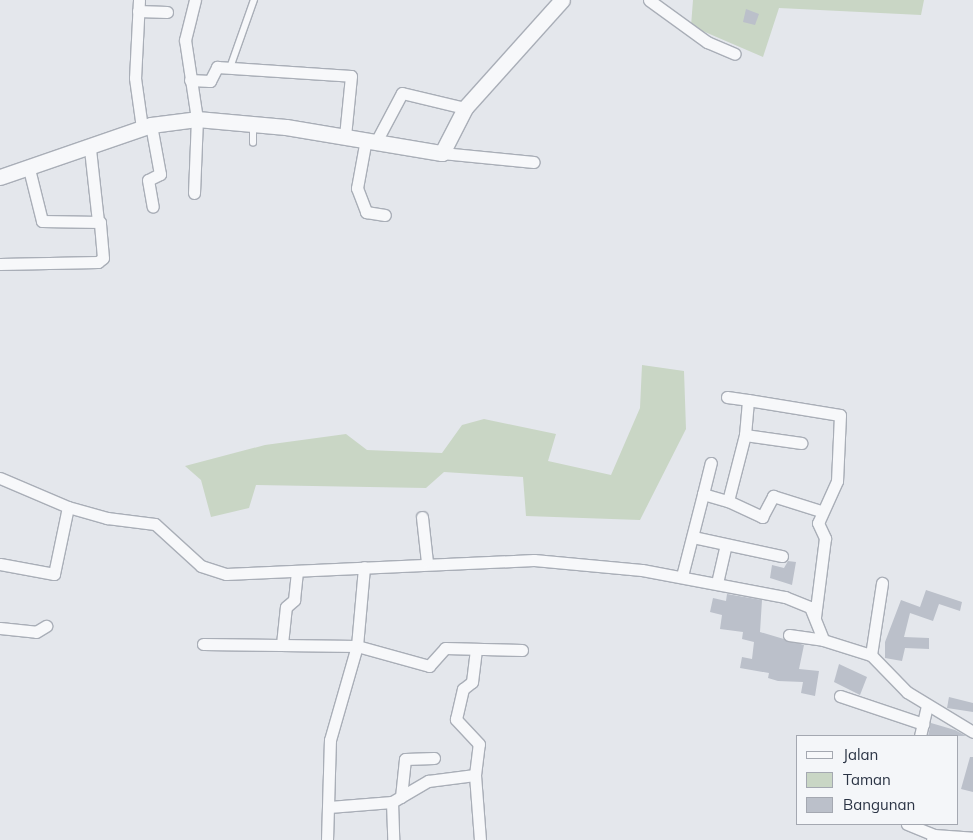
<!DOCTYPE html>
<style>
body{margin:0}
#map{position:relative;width:973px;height:840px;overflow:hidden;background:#e4e7ec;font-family:Mulish,sans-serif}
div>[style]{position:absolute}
.green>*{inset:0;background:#c9d6c5}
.building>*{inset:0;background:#bbc0ca}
.roads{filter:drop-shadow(1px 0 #a9aeb7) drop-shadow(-1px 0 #a9aeb7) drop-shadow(0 1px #a9aeb7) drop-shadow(0 -1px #a9aeb7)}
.service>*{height:5.5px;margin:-2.75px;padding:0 2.75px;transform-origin:2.75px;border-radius:2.75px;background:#f7f8fa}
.minor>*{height:11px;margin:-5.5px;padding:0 5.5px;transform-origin:5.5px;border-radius:5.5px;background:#f7f8fa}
.tertiary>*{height:15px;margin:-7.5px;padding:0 7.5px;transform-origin:7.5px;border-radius:7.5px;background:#f7f8fa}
span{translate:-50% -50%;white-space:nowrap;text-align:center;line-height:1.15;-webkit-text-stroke:4px #f4f6f9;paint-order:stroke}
.legend{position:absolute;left:796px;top:735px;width:162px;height:90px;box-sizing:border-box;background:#f4f6f9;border:1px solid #a4a8b1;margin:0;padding:6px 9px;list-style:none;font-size:15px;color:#2b3445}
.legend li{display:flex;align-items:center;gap:10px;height:25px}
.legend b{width:25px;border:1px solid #a4a8b1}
</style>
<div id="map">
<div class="green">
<div style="clip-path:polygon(693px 0,924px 0,921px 15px,779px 8px,763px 57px,691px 26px)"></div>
<div style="clip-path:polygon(642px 365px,684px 371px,686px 429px,640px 520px,526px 516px,523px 477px,444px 472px,426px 488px,256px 485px,249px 508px,211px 517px,201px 480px,185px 466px,265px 445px,346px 434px,367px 450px,442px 453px,462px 425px,484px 419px,556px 434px,548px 461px,611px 475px,640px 408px)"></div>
</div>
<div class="building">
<div style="clip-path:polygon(746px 9px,759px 14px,755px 25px,743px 22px)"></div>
<div style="clip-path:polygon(788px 561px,796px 562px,792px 585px,770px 578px,772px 565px,784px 568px)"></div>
<div style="clip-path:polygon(926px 590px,962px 602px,960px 611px,939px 604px,933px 621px,910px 613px,904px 637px,929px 638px,929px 649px,905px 648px,902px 661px,885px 658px,885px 642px,901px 600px,920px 607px)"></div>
<div style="clip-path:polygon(727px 594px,762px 600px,760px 632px,804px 645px,799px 669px,819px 671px,815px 696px,801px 693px,803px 682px,778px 681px,768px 678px,769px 673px,740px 668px,742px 657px,752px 659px,754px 642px,742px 639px,743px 632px,720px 629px,722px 615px,710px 612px,713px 598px,726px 601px)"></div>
<div style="clip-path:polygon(839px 664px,867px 677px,860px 695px,834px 682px)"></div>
<div style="clip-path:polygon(949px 697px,973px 703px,973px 712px,947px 708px)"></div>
<div style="clip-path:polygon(931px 723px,955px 730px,966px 736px,928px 736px)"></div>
<div style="clip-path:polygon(970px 757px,973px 757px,973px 792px,961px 789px)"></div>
</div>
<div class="roads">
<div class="service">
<div style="left:230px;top:68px;width:72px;rotate:-70.6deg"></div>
<div style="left:253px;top:143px;width:18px;rotate:-90deg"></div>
</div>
<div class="minor">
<div style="left:139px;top:0;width:78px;rotate:92.9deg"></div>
<div style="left:135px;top:78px;width:50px;rotate:82deg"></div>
<div style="left:649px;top:0;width:72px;rotate:35.9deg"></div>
<div style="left:707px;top:42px;width:30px;rotate:23deg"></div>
<div style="left:138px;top:11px;width:29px;rotate:2deg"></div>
<div style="left:190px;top:80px;width:20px;rotate:3deg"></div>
<div style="left:210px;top:81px;width:16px;rotate:-63deg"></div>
<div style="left:217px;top:67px;width:134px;rotate:3.8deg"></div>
<div style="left:351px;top:76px;width:60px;rotate:95.7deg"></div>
<div style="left:151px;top:125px;width:50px;rotate:79.6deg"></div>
<div style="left:160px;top:174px;width:13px;rotate:153deg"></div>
<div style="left:148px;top:180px;width:27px;rotate:80deg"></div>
<div style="left:366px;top:139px;width:50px;rotate:100.4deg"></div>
<div style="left:357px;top:188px;width:26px;rotate:69deg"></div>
<div style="left:366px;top:212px;width:19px;rotate:9deg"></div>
<div style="left:377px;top:140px;width:53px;rotate:-62deg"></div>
<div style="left:402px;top:93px;width:65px;rotate:13.4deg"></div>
<div style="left:90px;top:149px;width:72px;rotate:83.7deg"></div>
<div style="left:442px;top:153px;width:92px;rotate:5.6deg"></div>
<div style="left:194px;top:193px;width:74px;rotate:-87.7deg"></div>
<div style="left:197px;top:119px;width:80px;rotate:-98.6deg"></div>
<div style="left:185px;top:40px;width:41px;rotate:-76deg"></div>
<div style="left:0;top:264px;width:98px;rotate:-1.2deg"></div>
<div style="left:98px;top:262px;width:6px;rotate:-39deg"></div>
<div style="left:103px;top:258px;width:36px;rotate:-95deg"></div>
<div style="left:100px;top:222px;width:58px;rotate:-179deg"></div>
<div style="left:42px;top:221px;width:54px;rotate:-104deg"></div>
<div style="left:727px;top:397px;width:21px;rotate:8deg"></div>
<div style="left:745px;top:435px;width:35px;rotate:-85deg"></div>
<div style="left:748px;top:400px;width:93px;rotate:9.3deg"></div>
<div style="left:840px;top:415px;width:66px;rotate:92.6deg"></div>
<div style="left:837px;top:481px;width:46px;rotate:114.3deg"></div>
<div style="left:818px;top:523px;width:17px;rotate:65deg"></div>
<div style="left:825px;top:538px;width:80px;rotate:97.2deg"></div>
<div style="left:0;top:478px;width:74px;rotate:23.1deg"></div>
<div style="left:68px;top:507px;width:41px;rotate:15.8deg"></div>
<div style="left:107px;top:518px;width:48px;rotate:7.1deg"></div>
<div style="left:155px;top:524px;width:62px;rotate:42.4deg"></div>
<div style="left:201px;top:566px;width:26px;rotate:18deg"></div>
<div style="left:226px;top:574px;width:308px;rotate:-2.6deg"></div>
<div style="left:534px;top:560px;width:108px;rotate:5.3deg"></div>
<div style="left:642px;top:570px;width:146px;rotate:10.7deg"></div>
<div style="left:785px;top:597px;width:27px;rotate:22deg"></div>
<div style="left:810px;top:607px;width:35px;rotate:68deg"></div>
<div style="left:823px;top:640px;width:50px;rotate:17.4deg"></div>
<div style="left:871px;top:655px;width:52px;rotate:45.8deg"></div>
<div style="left:907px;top:692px;width:77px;rotate:31.2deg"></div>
<div style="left:703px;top:494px;width:32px;rotate:-76deg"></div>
<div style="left:728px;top:501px;width:38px;rotate:25deg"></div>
<div style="left:762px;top:517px;width:24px;rotate:-62deg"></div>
<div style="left:773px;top:496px;width:50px;rotate:17.4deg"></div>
<div style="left:422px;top:517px;width:45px;rotate:83.7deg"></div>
<div style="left:693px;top:537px;width:91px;rotate:12.1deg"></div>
<div style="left:0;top:564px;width:55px;rotate:10.5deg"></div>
<div style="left:54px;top:574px;width:68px;rotate:-78.2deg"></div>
<div style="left:682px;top:576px;width:85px;rotate:-75.6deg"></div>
<div style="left:703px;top:494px;width:26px;rotate:16deg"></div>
<div style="left:728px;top:501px;width:68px;rotate:-75.6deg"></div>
<div style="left:745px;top:435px;width:57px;rotate:8.1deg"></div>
<div style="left:717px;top:583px;width:39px;rotate:-77deg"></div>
<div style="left:0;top:628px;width:36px;rotate:6deg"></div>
<div style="left:36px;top:632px;width:12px;rotate:-31deg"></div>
<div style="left:789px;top:635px;width:34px;rotate:8deg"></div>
<div style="left:203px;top:644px;width:154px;rotate:0.7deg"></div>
<div style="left:357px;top:646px;width:75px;rotate:15.5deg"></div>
<div style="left:429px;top:666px;width:24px;rotate:-48deg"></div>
<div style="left:445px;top:648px;width:77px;rotate:1.5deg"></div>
<div style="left:282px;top:644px;width:37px;rotate:-84deg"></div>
<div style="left:286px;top:607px;width:11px;rotate:-41deg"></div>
<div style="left:294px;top:600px;width:27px;rotate:-84deg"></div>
<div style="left:871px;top:655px;width:73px;rotate:-81.3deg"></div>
<div style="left:840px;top:696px;width:88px;rotate:18.6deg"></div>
<div style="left:920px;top:736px;width:31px;rotate:-77deg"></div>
<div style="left:475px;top:775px;width:31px;rotate:-83deg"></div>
<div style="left:479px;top:744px;width:34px;rotate:-133deg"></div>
<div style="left:456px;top:719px;width:31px;rotate:-77deg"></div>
<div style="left:463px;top:689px;width:11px;rotate:-38deg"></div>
<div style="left:472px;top:682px;width:33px;rotate:-83deg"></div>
<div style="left:401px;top:797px;width:38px;rotate:-84deg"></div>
<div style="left:405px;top:759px;width:29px;rotate:-2deg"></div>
<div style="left:392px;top:802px;width:38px;rotate:88deg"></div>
<div style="left:329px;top:807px;width:63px;rotate:-4.5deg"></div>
<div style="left:392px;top:802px;width:42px;rotate:-30.3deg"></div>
<div style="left:428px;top:781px;width:47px;rotate:-7.3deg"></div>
<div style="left:475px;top:775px;width:65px;rotate:85.6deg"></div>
<div style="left:907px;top:824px;width:29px;rotate:22deg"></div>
<div style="left:934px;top:835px;width:5px;rotate:112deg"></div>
<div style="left:934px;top:835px;width:39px;rotate:4deg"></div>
<div style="left:327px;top:840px;width:100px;rotate:-88.3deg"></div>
<div style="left:330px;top:740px;width:98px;rotate:-74deg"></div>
<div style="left:357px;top:646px;width:79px;rotate:-84.9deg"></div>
</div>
<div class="tertiary">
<div style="left:0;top:177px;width:160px;rotate:-19deg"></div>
<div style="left:151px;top:125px;width:46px;rotate:-7.4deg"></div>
<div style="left:197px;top:119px;width:89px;rotate:5.1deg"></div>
<div style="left:286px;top:127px;width:158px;rotate:9.5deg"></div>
<div style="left:442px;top:153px;width:51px;rotate:-62.9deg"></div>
<div style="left:465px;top:108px;width:145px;rotate:-48.1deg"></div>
</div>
</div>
<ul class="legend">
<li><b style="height:6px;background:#f7f8fa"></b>Jalan</li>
<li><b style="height:14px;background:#c9d6c5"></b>Taman</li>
<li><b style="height:14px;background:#bbc0ca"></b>Bangunan</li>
</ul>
</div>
